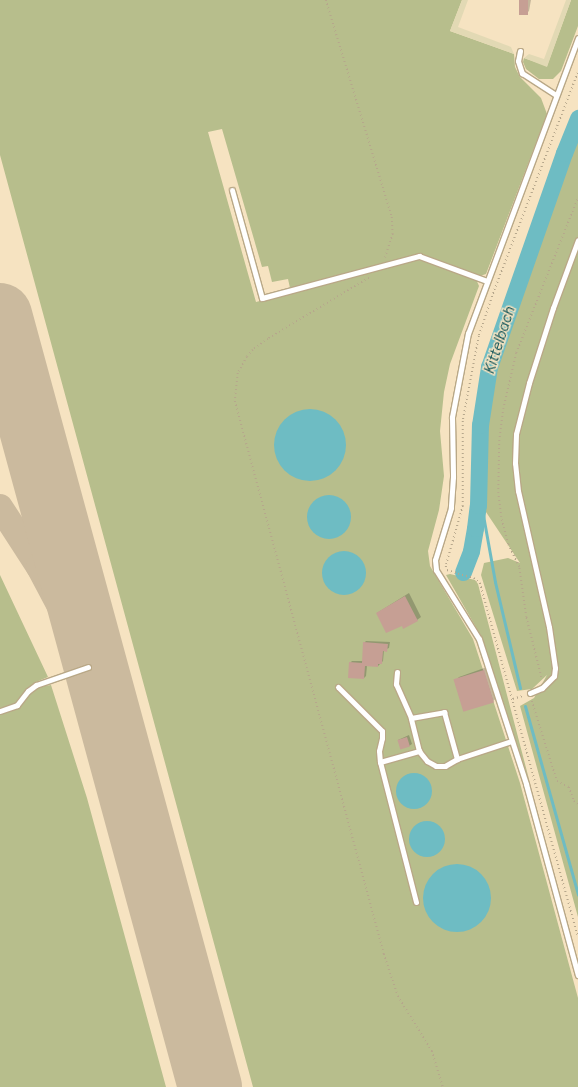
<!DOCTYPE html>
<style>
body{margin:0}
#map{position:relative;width:578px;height:1087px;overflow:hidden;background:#f6e3c1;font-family:Figtree,sans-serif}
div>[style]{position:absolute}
.green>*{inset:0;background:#b7be8c}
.sand>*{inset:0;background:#e2d9b4}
.water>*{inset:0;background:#6ebcc3}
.round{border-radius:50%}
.shadow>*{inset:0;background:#0003}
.stream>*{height:3px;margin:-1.5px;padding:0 1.5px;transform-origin:1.5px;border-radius:1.5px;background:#6ebcc3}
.river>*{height:17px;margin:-8.5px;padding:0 8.5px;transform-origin:8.5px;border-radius:8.5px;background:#6ebcc3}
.taxiway>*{height:26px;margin:-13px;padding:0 13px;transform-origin:13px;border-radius:13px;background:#cbba9e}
.runway>*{height:64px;margin:-32px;padding:0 32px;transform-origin:32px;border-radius:32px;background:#cbba9e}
.building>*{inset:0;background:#c69f94;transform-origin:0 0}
.path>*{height:1.5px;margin-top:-0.75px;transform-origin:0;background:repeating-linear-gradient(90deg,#b6a78c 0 1px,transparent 0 4px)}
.roads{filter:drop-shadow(1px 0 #b9a887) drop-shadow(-1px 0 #b9a887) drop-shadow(0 1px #b9a887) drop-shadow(0 -1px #b9a887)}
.lane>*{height:5px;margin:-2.5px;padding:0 2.5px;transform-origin:2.5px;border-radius:2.5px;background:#fff}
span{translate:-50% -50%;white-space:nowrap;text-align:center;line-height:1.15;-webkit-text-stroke:3px #f6e3c1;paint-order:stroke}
.water-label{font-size:15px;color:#10555a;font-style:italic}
</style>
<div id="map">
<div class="green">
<div style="clip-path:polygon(0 0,462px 0,450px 31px,514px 54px,515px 67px,520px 77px,541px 98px,547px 114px,486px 274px,480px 276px,421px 254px,410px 256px,290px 288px,288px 279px,272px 282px,268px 266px,262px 267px,222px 129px,208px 132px,256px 302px,416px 260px,428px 261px,476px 279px,479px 286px,450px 364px,444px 392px,440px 431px,444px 476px,439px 510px,428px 551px,430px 566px,473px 639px,520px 783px,578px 998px,578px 1087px,253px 1087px,0 155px)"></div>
<div style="clip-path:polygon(571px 0,578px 0,578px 26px,561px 71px,553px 79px,539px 79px,526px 69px,523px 62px,524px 58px,547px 66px)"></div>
<div style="clip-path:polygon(578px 136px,578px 917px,520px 706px,534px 698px,547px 675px,532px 689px,517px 691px,481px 575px,484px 563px,508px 558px,520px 563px,482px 506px,484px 459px,492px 372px)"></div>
<div style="clip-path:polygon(450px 574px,475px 580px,478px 584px,530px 783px,481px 636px,446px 575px)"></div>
<div style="clip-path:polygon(0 575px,48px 677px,36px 682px,27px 689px,14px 704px,0 708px)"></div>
<div style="clip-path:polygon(51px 685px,87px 798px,166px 1087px,0 1087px,0 714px,19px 707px,31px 692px,38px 687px)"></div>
</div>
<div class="sand">
<div style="clip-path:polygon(462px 0,468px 0,458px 27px,511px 47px,514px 54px,450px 31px)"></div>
<div style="clip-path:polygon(566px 0,571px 0,547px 67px,524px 58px,529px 54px,544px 59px)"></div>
</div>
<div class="water">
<div class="round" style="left:274px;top:409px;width:72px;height:72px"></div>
<div class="round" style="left:307px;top:495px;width:44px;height:44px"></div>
<div class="round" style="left:322px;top:551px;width:44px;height:44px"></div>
<div class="round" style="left:396px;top:773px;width:36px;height:36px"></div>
<div class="round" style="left:409px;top:821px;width:36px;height:36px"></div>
<div class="round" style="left:423px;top:864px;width:68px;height:68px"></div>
</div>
<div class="shadow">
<div style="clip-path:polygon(520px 0,531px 0,529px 11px,525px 15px)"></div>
<div style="clip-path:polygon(409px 593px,421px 617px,417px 620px,402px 624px,377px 613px)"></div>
<div style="clip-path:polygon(366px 641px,390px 642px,389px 648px,384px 650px,383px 661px,378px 666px,367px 666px,366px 676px,364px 678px,350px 663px,352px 661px,363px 661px,364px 643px)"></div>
<div style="clip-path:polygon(487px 667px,497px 698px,493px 701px,456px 680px,459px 677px)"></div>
<div style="clip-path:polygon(409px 735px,412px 744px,409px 746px,398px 740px)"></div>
</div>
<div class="stream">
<div style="left:478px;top:505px;width:11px;rotate:63deg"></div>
<div style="left:483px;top:515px;width:68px;rotate:79.8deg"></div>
<div style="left:495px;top:582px;width:109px;rotate:76.7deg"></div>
<div style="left:525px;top:706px;width:196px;rotate:74.3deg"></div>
</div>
<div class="river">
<div style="left:463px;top:572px;width:22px;rotate:-69deg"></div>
<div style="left:471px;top:551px;width:23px;rotate:-80deg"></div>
<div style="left:475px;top:528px;width:23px;rotate:-83deg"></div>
<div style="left:478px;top:505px;width:80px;rotate:-88.6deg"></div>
<div style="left:480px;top:425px;width:59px;rotate:-81.2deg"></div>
<div style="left:489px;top:367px;width:227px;rotate:-70.7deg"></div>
<div style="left:564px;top:153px;width:38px;rotate:-68deg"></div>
</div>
<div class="taxiway">
<div style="left:0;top:507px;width:72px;rotate:57deg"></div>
<div style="left:39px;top:567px;width:58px;rotate:62.1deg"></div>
<div style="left:66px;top:618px;width:54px;rotate:65.8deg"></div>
<div style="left:88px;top:667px;width:85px;rotate:70.1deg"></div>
</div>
<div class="runway">
<div style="left:0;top:315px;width:800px;rotate:74.78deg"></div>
</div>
<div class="building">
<div style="left:519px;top:0;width:9px;height:15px"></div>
<div style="clip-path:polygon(405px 596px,418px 621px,403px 629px,402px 626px,386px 633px,376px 613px)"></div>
<div style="clip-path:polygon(363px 642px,388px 644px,387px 652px,383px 651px,382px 664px,378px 664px,378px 667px,365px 666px,364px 679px,348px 678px,349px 662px,362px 663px)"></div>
<div style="left:484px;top:670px;width:34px;height:32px;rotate:73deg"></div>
<div style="left:407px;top:737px;width:10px;height:10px;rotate:73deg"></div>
</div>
<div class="path">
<div style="left:326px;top:0;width:227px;rotate:73.1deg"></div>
<div style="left:392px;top:217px;width:17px;rotate:87deg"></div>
<div style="left:393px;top:234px;width:25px;rotate:108deg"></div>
<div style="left:578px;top:73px;width:231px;rotate:111deg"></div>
<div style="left:495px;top:289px;width:50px;rotate:108.8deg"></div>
<div style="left:479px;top:336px;width:86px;rotate:100.7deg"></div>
<div style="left:463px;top:421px;width:85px;rotate:90deg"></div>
<div style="left:463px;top:506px;width:62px;rotate:105.8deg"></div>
<div style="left:446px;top:566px;width:4px;rotate:76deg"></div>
<div style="left:447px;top:570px;width:28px;rotate:17deg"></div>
<div style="left:474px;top:578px;width:8px;rotate:40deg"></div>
<div style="left:480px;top:583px;width:366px;rotate:74.5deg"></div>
<div style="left:369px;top:278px;width:118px;rotate:148.9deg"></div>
<div style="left:268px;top:339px;width:19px;rotate:144deg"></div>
<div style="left:253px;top:350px;width:9px;rotate:131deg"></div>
<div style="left:247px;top:357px;width:18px;rotate:119deg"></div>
<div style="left:238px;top:373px;width:28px;rotate:96deg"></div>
<div style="left:235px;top:401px;width:573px;rotate:74.92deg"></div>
<div style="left:384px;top:954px;width:44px;rotate:71.6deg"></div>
<div style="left:398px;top:996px;width:65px;rotate:58.3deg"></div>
<div style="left:432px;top:1051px;width:38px;rotate:73deg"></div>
<div style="left:541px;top:677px;width:62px;rotate:-104deg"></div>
<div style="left:526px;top:617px;width:50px;rotate:-98deg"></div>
<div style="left:519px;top:567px;width:25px;rotate:-116deg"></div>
<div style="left:508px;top:544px;width:28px;rotate:-105deg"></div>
<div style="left:501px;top:517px;width:24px;rotate:-97deg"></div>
<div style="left:498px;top:493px;width:52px;rotate:-88.9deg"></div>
<div style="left:499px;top:441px;width:32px;rotate:-83deg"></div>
<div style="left:503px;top:409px;width:57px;rotate:-76.9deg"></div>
<div style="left:516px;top:353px;width:168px;rotate:-68.3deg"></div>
<div style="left:513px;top:699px;width:10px;rotate:-17deg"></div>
<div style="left:532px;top:701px;width:84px;rotate:72.6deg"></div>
<div style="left:557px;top:781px;width:13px;rotate:27deg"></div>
<div style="left:569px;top:787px;width:15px;rotate:70deg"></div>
<div style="left:574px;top:801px;width:5px;rotate:37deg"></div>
</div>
<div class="roads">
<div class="lane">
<div style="left:578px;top:38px;width:315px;rotate:110.4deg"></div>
<div style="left:468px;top:333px;width:86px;rotate:100.8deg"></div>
<div style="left:452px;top:417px;width:60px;rotate:89deg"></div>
<div style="left:453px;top:477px;width:31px;rotate:94deg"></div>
<div style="left:451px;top:508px;width:54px;rotate:107.1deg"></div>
<div style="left:435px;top:560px;width:10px;rotate:84deg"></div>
<div style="left:436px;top:570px;width:81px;rotate:58.1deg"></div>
<div style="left:479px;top:639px;width:152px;rotate:72deg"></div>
<div style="left:526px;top:784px;width:198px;rotate:74.8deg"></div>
<div style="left:520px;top:51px;width:10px;rotate:101deg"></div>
<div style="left:518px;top:61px;width:13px;rotate:72deg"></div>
<div style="left:522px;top:73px;width:40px;rotate:32.9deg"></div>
<div style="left:232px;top:190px;width:112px;rotate:74.5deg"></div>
<div style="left:262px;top:298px;width:163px;rotate:-15deg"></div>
<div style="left:419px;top:256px;width:72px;rotate:20.2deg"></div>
<div style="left:397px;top:672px;width:12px;rotate:95deg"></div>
<div style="left:396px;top:684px;width:37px;rotate:66deg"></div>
<div style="left:338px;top:687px;width:62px;rotate:45deg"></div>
<div style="left:382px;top:731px;width:7px;rotate:90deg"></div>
<div style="left:382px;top:738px;width:13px;rotate:103deg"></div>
<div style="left:379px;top:751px;width:11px;rotate:85deg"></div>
<div style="left:530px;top:693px;width:13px;rotate:-23deg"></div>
<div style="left:542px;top:688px;width:17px;rotate:-45deg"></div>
<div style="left:554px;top:676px;width:8px;rotate:-83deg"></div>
<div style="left:555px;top:668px;width:41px;rotate:-98.3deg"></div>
<div style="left:549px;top:627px;width:139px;rotate:-102.8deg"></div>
<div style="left:518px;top:491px;width:28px;rotate:-96deg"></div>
<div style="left:515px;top:463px;width:29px;rotate:-88deg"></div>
<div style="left:516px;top:434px;width:53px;rotate:-75.7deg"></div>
<div style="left:529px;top:383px;width:79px;rotate:-72.3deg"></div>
<div style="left:553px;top:308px;width:72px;rotate:-69.8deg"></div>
<div style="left:0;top:711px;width:18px;rotate:-19deg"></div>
<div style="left:17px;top:705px;width:18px;rotate:-52deg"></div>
<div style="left:28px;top:691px;width:10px;rotate:-37deg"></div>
<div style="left:36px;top:685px;width:55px;rotate:-19.1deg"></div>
<div style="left:457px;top:759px;width:14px;rotate:150deg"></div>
<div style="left:445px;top:766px;width:9px;rotate:180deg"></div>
<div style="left:436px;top:766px;width:10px;rotate:-151deg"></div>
<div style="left:427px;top:761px;width:13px;rotate:-129deg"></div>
<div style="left:419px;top:751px;width:34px;rotate:-104deg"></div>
<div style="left:411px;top:718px;width:34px;rotate:-10deg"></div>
<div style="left:444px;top:712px;width:49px;rotate:74.5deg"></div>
<div style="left:457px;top:759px;width:57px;rotate:-18.4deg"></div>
<div style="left:416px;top:902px;width:145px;rotate:-104.4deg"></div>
<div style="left:380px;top:762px;width:41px;rotate:-15.8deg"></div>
</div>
</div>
<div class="water-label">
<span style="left:500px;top:340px;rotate:-72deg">Kittelbach</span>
</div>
</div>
